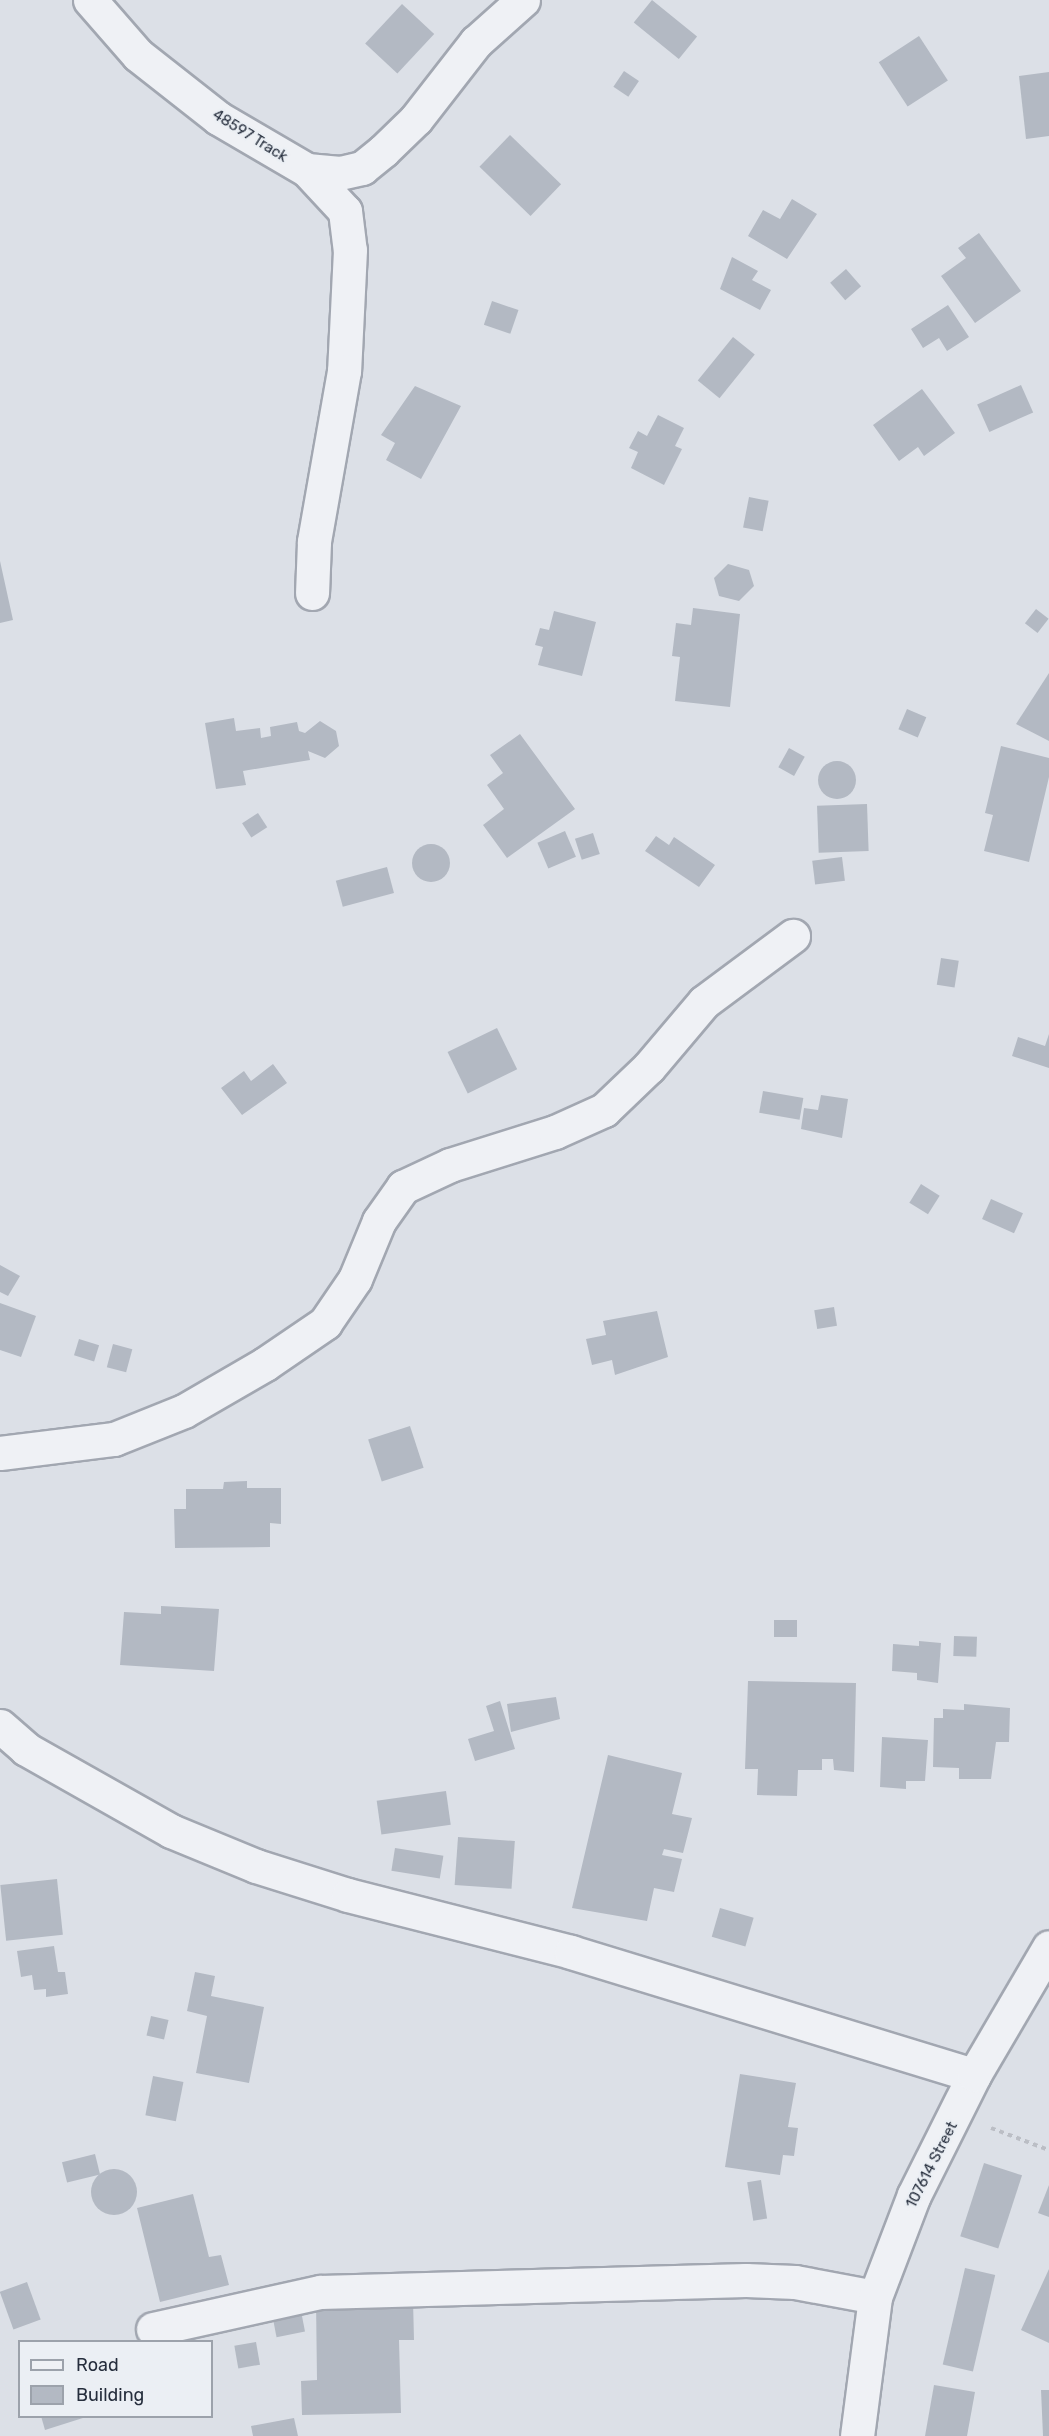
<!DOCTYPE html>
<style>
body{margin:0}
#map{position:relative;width:1049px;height:2436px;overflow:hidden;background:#dce0e7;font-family:Rubik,sans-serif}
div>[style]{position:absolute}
.building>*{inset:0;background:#b3b9c3;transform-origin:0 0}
.round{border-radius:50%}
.path>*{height:4px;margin-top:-2px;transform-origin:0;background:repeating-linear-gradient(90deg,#bbbec5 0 4.5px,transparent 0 9px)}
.roads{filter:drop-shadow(2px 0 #a2a7b1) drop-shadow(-2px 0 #a2a7b1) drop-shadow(0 2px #a2a7b1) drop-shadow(0 -2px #a2a7b1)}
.minor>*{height:33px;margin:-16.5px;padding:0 16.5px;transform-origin:16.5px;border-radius:16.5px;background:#eff1f5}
.tertiary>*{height:33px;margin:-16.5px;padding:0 16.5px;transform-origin:16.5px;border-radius:16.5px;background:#eff1f5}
span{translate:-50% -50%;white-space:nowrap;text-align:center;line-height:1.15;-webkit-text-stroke:4.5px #ebeff4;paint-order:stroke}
.street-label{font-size:15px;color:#262e3d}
.legend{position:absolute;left:18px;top:2340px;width:195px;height:78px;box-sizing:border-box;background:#ebeff4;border:2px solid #9ca2ab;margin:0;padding:8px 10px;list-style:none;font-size:18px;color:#262e3d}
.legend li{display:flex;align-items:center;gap:12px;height:30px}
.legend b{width:30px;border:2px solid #9ca2ab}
</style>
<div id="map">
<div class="building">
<div style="left:652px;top:0;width:58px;height:29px;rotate:39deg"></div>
<div style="left:402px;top:4px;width:44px;height:54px;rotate:43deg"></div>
<div style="left:919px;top:36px;width:53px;height:48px;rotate:57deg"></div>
<div style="left:624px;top:71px;width:18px;height:19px;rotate:34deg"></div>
<div style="clip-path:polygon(1049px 72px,1049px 136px,1026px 139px,1019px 76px)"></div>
<div style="left:510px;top:135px;width:71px;height:44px;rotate:44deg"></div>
<div style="clip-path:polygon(792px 199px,817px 214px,787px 259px,748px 236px,763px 210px,780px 219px)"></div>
<div style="clip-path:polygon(979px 233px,1021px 291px,975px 323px,941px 276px,966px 258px,958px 248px)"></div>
<div style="clip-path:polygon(732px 257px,758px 271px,752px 280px,771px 290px,760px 310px,720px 289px)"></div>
<div style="left:846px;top:269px;width:23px;height:21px;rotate:49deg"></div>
<div style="left:492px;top:301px;width:28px;height:25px;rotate:19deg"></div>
<div style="clip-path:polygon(948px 305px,969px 337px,947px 351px,939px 338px,923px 348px,911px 329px)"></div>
<div style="left:733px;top:337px;width:28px;height:56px;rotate:39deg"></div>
<div style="left:1021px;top:385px;width:30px;height:48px;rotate:66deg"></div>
<div style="clip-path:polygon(415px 386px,461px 406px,421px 479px,386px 460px,395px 443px,381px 435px)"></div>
<div style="clip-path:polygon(922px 389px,955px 433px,924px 456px,918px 447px,899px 461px,873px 425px)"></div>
<div style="clip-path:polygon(658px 415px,684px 428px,675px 446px,682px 449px,664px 485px,631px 468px,638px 452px,629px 448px,638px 431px,647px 436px)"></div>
<div style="left:749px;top:497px;width:20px;height:31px;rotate:11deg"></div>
<div style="clip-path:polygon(0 561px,13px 620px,0 623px)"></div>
<div style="clip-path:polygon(728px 564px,749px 570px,754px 586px,739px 601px,719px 596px,714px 578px)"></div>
<div style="clip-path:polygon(693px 608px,740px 614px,730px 707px,675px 701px,680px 657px,672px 656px,676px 623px,691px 625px)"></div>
<div style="left:1036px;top:609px;width:16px;height:18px;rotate:38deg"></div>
<div style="clip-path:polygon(554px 611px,596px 622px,582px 676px,538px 665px,543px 647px,535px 645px,540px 628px,549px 630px)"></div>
<div style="clip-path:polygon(1049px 673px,1049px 741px,1016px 724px)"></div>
<div style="left:907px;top:709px;width:21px;height:22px;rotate:23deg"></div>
<div style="clip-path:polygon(234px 718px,236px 731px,260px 728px,261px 738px,271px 736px,270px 727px,297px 722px,299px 731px,305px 733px,320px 721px,336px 731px,339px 746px,325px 758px,308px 751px,310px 760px,243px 771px,246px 785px,216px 789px,205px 723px)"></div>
<div style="clip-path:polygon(520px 734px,575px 809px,507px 858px,483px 825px,504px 809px,487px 785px,503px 773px,490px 755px)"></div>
<div style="clip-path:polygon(1001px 746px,1049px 758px,1049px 777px,1029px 862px,984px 851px,993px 815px,985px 813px)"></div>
<div style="left:789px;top:748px;width:18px;height:22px;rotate:29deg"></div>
<div class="round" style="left:818px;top:761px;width:38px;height:38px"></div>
<div style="left:867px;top:804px;width:47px;height:50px;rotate:88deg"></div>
<div style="left:258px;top:813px;width:17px;height:19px;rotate:57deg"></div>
<div style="left:565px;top:831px;width:28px;height:30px;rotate:67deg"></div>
<div style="left:593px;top:833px;width:22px;height:19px;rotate:72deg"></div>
<div style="clip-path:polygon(656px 836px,669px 845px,674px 837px,715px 865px,699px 887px,645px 851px)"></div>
<div class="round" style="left:412px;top:844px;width:38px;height:38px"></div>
<div style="left:842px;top:857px;width:24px;height:30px;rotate:83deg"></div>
<div style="left:387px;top:867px;width:27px;height:53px;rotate:75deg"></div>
<div style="left:941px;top:958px;width:18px;height:27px;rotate:9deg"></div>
<div style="left:497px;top:1028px;width:46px;height:55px;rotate:64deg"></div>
<div style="clip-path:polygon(1049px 1034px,1049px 1068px,1012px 1056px,1018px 1037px,1045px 1046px)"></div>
<div style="clip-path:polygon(273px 1064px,287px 1083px,242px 1115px,221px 1088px,244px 1071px,251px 1081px)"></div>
<div style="left:763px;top:1091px;width:41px;height:22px;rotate:10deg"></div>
<div style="clip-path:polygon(821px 1095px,848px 1099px,842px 1138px,801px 1129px,804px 1108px,818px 1110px)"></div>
<div style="left:921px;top:1184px;width:22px;height:22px;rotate:32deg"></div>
<div style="left:991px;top:1199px;width:35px;height:22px;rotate:24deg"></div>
<div style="clip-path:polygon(0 1265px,20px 1276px,8px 1296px,0 1292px)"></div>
<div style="clip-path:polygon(0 1303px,36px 1316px,21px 1357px,0 1350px)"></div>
<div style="left:834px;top:1307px;width:19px;height:20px;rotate:81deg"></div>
<div style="clip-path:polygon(657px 1311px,668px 1357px,615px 1375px,612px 1360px,592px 1365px,586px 1339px,606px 1335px,603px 1321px)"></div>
<div style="left:79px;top:1339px;width:21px;height:17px;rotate:17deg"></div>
<div style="left:113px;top:1344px;width:20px;height:24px;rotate:15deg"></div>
<div style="left:410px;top:1426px;width:44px;height:44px;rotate:72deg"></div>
<div style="clip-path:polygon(247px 1481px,247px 1488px,281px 1488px,281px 1524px,270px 1523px,270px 1547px,175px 1548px,174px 1509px,186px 1509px,186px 1489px,223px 1489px,224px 1482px)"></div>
<div style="clip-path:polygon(161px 1606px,219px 1609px,214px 1671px,120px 1665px,124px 1612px,161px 1614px)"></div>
<div style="left:774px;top:1620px;width:23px;height:17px"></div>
<div style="left:954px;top:1636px;width:23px;height:20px;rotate:2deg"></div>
<div style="clip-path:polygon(919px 1641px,941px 1643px,938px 1683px,917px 1680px,917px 1673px,892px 1671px,893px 1644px,919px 1646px)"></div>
<div style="clip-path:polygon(748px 1681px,856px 1683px,854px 1772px,834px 1770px,833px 1759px,822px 1759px,822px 1770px,798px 1770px,797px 1796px,757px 1795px,758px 1769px,745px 1769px)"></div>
<div style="clip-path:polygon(556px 1697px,560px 1719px,511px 1732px,507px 1704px)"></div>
<div style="clip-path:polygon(500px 1701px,515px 1749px,475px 1761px,468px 1739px,494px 1731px,486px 1706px)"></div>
<div style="clip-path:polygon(964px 1704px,1010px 1708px,1009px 1742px,996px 1742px,991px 1779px,959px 1779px,959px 1768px,933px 1767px,934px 1718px,943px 1718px,943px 1709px,964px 1710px)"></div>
<div style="clip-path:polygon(882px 1737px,928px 1740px,925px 1781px,906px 1781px,906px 1789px,880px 1787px)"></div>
<div style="clip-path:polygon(608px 1755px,682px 1773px,672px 1814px,692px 1818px,683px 1853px,664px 1849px,662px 1855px,682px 1859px,674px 1892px,654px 1888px,647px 1921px,572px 1908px)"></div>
<div style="left:446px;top:1791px;width:34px;height:70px;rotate:82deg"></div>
<div style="left:458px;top:1837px;width:57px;height:48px;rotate:4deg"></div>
<div style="left:395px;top:1848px;width:49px;height:23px;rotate:9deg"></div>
<div style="left:57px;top:1879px;width:56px;height:57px;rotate:84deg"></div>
<div style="left:720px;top:1908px;width:35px;height:30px;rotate:16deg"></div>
<div style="clip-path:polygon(54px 1946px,58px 1972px,65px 1972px,68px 1994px,46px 1997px,46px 1989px,34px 1990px,32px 1975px,21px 1977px,17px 1951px)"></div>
<div style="clip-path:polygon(195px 1972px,215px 1976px,211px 1996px,264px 2007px,249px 2083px,196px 2073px,207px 2016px,187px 2011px)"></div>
<div style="left:151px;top:2016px;width:18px;height:20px;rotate:13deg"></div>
<div style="clip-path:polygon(740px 2074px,796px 2083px,788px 2127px,798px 2128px,794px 2156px,783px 2155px,780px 2175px,725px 2167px)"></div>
<div style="left:153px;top:2076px;width:31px;height:40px;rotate:11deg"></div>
<div style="left:95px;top:2154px;width:21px;height:34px;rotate:76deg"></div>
<div style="left:984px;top:2163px;width:40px;height:77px;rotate:18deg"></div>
<div class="round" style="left:91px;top:2169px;width:46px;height:46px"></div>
<div style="left:761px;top:2180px;width:39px;height:14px;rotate:81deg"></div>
<div style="clip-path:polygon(1049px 2185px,1049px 2217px,1038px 2213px)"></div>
<div style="clip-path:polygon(193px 2194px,209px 2257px,221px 2255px,229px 2285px,160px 2302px,137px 2208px)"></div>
<div style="left:965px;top:2268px;width:31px;height:99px;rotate:13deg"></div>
<div style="clip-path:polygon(1049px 2269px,1049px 2343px,1021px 2330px)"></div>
<div style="left:27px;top:2282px;width:40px;height:29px;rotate:70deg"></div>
<div style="clip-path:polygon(413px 2300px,414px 2340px,399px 2340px,401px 2413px,302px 2415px,301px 2381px,317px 2380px,316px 2301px)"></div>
<div style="left:301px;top:2311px;width:21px;height:29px;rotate:79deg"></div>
<div style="left:256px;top:2342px;width:23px;height:22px;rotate:80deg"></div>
<div style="clip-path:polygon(934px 2385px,975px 2392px,967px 2436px,925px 2436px)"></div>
<div style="clip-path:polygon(1041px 2390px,1049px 2390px,1049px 2436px,1043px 2436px)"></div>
<div style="clip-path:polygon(41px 2416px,86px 2416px,86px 2417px,45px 2430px)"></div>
<div style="clip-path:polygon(294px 2418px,298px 2436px,253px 2436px,251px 2426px)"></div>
</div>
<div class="path">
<div style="left:991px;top:2128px;width:62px;rotate:20.8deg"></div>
</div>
<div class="roads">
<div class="minor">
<div style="left:90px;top:0;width:73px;rotate:48.9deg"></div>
<div style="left:138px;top:55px;width:102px;rotate:38.2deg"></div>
<div style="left:218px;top:118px;width:103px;rotate:30.3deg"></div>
<div style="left:307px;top:170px;width:33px;rotate:5deg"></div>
<div style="left:340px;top:173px;width:23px;rotate:-13deg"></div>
<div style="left:362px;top:168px;width:27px;rotate:-39deg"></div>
<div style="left:383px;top:151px;width:46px;rotate:-44.1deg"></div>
<div style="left:416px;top:119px;width:98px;rotate:-52.1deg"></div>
<div style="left:476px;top:42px;width:63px;rotate:-41.8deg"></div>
<div style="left:307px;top:170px;width:56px;rotate:47.2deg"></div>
<div style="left:345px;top:211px;width:39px;rotate:83deg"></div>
<div style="left:350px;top:250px;width:121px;rotate:92.8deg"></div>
<div style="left:344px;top:371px;width:174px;rotate:100deg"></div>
<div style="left:314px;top:542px;width:51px;rotate:92.2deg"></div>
<div style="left:0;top:1453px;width:115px;rotate:-7deg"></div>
<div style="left:114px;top:1439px;width:75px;rotate:-21.8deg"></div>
<div style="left:184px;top:1411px;width:94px;rotate:-30.1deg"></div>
<div style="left:265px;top:1364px;width:73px;rotate:-34.3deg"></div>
<div style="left:325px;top:1323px;width:53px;rotate:-55.7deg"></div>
<div style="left:355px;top:1279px;width:63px;rotate:-67.5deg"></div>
<div style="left:379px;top:1221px;width:42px;rotate:-54.8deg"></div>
<div style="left:403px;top:1187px;width:52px;rotate:-25.1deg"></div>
<div style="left:450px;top:1165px;width:110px;rotate:-17.4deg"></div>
<div style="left:555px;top:1132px;width:54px;rotate:-24.2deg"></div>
<div style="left:604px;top:1110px;width:62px;rotate:-43.7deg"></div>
<div style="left:649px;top:1067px;width:85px;rotate:-49.8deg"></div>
<div style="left:704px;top:1002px;width:111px;rotate:-36.6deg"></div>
<div style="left:153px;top:2329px;width:171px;rotate:-12.5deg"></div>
<div style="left:320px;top:2292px;width:426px;rotate:-1.6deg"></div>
<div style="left:746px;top:2280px;width:49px;rotate:2.3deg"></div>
<div style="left:795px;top:2282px;width:81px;rotate:10.6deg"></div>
</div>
<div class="tertiary">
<div style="left:0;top:1726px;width:35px;rotate:41deg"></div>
<div style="left:26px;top:1749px;width:167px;rotate:29.5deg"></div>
<div style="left:171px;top:1831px;width:92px;rotate:22.4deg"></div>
<div style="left:256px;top:1866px;width:96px;rotate:17.5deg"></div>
<div style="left:348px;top:1895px;width:230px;rotate:14.3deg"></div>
<div style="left:571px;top:1952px;width:421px;rotate:17deg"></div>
<div style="left:857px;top:2436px;width:140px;rotate:-82.6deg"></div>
<div style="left:875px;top:2297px;width:109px;rotate:-69.1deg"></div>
<div style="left:914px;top:2195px;width:134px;rotate:-63.4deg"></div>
<div style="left:974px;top:2075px;width:148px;rotate:-59.6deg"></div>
</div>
</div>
<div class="street-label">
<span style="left:250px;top:136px;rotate:32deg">48597 Track</span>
<span style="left:932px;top:2165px;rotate:-63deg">107614 Street</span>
</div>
<ul class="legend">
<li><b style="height:8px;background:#eff1f5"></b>Road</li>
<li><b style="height:16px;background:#b3b9c3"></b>Building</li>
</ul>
</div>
